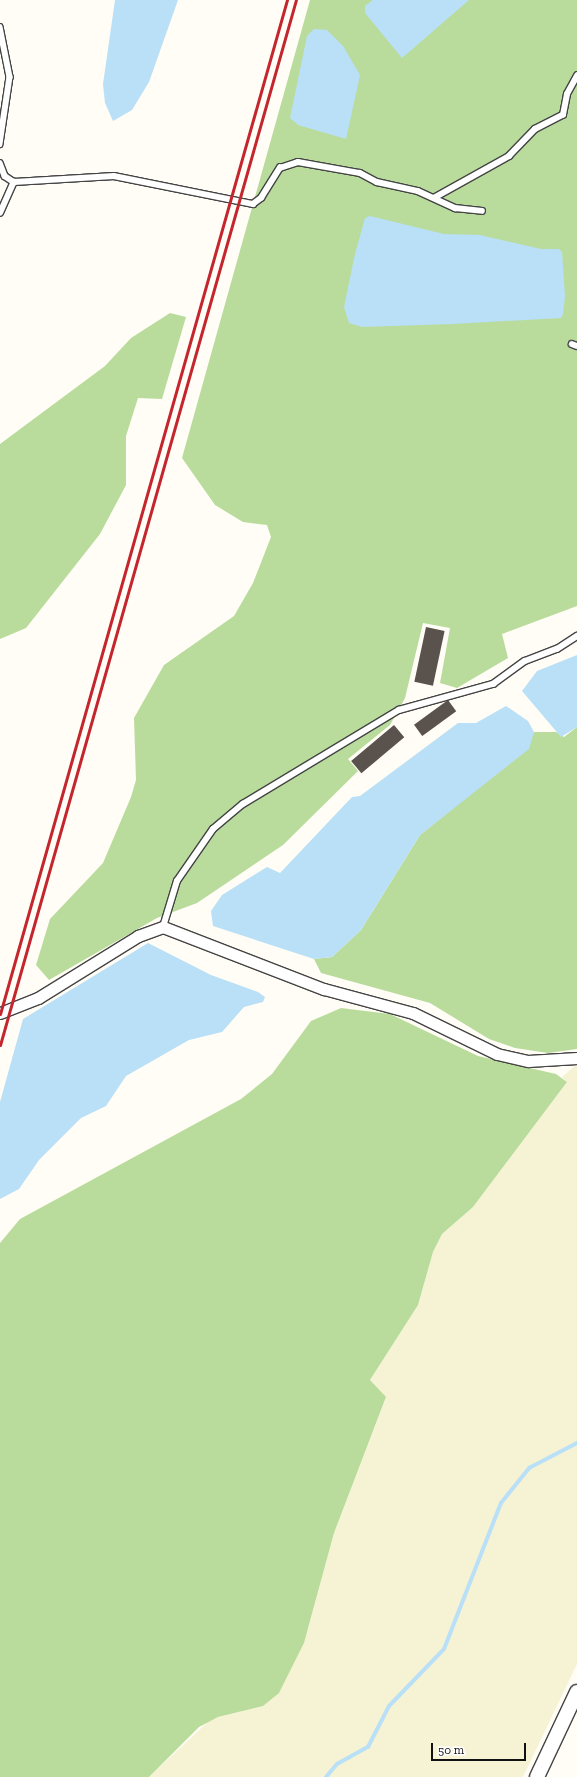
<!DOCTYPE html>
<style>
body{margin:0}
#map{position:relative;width:577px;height:1777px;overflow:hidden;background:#fffdf5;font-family:"Zilla Slab",serif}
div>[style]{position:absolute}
.farmland>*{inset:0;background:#f6f3d4}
.forest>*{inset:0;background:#b9dc9c}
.water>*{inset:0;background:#b9e0f7}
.stream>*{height:4px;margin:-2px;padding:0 2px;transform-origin:2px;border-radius:2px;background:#b9e0f7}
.building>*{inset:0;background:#5a524d;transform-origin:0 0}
.roads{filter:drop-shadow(1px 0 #444) drop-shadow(-1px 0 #444) drop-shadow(0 1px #444) drop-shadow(0 -1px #444)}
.service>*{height:5.5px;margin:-2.75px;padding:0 2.75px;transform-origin:2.75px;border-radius:2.75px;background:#fff}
.minor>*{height:11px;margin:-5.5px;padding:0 5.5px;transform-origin:5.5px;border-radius:5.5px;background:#fff}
.tertiary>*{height:14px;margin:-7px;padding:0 7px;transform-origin:7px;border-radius:7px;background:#fff}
.rail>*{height:3px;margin:-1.5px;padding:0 1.5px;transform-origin:1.5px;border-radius:1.5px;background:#c4262e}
span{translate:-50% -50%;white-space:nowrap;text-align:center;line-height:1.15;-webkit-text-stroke:4px #fff;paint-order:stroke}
.scale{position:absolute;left:431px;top:1743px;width:95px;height:18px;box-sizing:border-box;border:2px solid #111;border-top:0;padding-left:5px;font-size:12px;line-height:14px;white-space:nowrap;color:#111;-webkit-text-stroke:3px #fff;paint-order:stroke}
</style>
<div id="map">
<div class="farmland">
<div style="clip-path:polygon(577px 1064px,577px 1664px,523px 1777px,149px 1777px,211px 1719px,263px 1706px,308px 1629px,334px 1533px,386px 1398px,370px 1380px,418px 1305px,433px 1252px,442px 1234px,473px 1207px,567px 1082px,562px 1077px)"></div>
</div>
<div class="forest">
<div style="clip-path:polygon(310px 0,577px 0,577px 606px,502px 634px,508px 658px,457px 688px,440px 683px,450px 628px,423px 623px,405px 698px,390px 725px,348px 759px,358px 771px,283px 845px,197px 903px,157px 918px,49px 980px,36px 965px,50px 919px,103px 863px,131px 797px,136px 780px,134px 718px,164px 665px,234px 616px,253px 583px,271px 537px,267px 525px,243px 522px,215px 505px,182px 458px)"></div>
<div style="clip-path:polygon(170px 313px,186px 317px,162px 399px,138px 398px,126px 436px,126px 485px,100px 534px,26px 628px,0 639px,0 444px,105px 366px,131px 338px)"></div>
<div style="clip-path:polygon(577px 727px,577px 1049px,548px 1053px,515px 1048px,489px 1039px,430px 1003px,321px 973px,314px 959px,332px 957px,361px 930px,420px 835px,518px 756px,534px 732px,556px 732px,564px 737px)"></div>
<div style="clip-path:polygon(341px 1008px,390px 1014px,478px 1056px,556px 1074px,567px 1082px,473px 1207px,442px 1234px,433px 1252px,418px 1305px,370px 1380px,386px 1397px,334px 1533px,304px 1643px,279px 1693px,263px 1706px,218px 1717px,199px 1727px,149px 1777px,0 1777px,0 1243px,20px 1219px,241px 1099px,272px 1074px,311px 1021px)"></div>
</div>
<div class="water">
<div style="clip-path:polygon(115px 0,178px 0,149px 82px,132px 110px,113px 121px,105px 103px,103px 84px)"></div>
<div style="clip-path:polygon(373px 0,469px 0,402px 58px,365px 13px,365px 6px)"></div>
<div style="clip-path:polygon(314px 29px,327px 30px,343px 46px,360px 75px,346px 139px,298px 125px,290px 118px,307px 36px)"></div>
<div style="clip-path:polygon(370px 216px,444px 234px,480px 235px,541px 249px,559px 249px,562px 252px,565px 296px,563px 314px,561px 318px,452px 324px,362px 327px,349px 323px,344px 307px,355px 254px,365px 218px)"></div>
<div style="clip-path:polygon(577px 655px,577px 727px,561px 737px,522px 691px,537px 671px)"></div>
<div style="clip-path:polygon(506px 706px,528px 721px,534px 732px,529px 749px,420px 835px,361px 930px,332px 957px,314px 959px,213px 926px,211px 911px,222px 895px,267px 867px,280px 873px,352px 797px,360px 796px,458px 723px,476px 723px)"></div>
<div style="clip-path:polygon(148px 943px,211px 975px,258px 992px,265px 997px,263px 1002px,244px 1007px,222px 1032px,189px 1040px,126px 1076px,106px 1106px,81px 1118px,39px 1160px,19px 1189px,0 1199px,0 1102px,23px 1019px)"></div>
</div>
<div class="stream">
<div style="left:326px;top:1777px;width:17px;rotate:-50deg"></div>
<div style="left:337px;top:1764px;width:35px;rotate:-29deg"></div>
<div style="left:368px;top:1747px;width:46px;rotate:-62.9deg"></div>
<div style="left:389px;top:1706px;width:79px;rotate:-46deg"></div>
<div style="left:444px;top:1649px;width:157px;rotate:-68.7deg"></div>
<div style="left:501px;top:1503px;width:45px;rotate:-51.3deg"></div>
<div style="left:529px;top:1468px;width:54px;rotate:-27.5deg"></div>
</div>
<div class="building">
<div style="left:426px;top:627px;width:19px;height:56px;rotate:12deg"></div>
<div style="left:448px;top:700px;width:14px;height:42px;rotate:54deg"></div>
<div style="left:394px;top:725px;width:16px;height:56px;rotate:50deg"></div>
</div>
<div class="roads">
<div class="service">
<div style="left:0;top:27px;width:51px;rotate:78.7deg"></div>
<div style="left:10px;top:77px;width:68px;rotate:98.5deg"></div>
<div style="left:0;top:163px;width:14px;rotate:69deg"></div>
<div style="left:5px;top:176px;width:11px;rotate:34deg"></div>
<div style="left:14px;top:182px;width:100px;rotate:-3.4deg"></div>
<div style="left:114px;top:176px;width:142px;rotate:11.4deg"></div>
<div style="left:253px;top:204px;width:10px;rotate:-37deg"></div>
<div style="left:261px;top:198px;width:36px;rotate:-58deg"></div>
<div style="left:280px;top:168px;width:19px;rotate:-18deg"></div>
<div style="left:298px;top:162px;width:63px;rotate:10.1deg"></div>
<div style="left:360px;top:173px;width:19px;rotate:28deg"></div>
<div style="left:377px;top:182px;width:42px;rotate:12.4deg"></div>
<div style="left:418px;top:191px;width:41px;rotate:24.7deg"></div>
<div style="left:455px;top:208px;width:27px;rotate:6deg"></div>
<div style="left:434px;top:198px;width:86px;rotate:-29.2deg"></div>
<div style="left:509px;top:156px;width:37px;rotate:-46deg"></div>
<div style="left:535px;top:129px;width:31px;rotate:-27deg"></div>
<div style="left:563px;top:115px;width:21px;rotate:-79deg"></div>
<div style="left:567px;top:94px;width:21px;rotate:-61deg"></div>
<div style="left:0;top:213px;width:34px;rotate:-66deg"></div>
<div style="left:572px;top:344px;width:5px;rotate:22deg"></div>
<div style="left:163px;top:927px;width:48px;rotate:-73.1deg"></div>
<div style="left:177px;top:881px;width:63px;rotate:-55.3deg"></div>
<div style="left:213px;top:829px;width:39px;rotate:-40deg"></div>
<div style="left:243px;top:804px;width:182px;rotate:-31.1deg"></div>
<div style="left:399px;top:710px;width:98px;rotate:-15.5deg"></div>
<div style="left:493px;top:684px;width:39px;rotate:-36deg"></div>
<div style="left:525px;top:661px;width:34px;rotate:-21deg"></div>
<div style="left:557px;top:649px;width:24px;rotate:-33deg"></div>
</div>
<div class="minor">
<div style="left:0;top:1013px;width:41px;rotate:-21.5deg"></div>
<div style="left:38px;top:998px;width:118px;rotate:-31.8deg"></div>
<div style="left:138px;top:936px;width:27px;rotate:-20deg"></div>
<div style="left:163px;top:927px;width:173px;rotate:21.1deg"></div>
<div style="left:324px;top:989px;width:92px;rotate:15.1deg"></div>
<div style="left:413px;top:1013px;width:93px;rotate:26deg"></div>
<div style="left:497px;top:1054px;width:32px;rotate:13deg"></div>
<div style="left:528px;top:1061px;width:49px;rotate:-3.5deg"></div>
</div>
<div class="tertiary">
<div style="left:537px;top:1777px;width:94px;rotate:-64.8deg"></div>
</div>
</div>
<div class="rail">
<div style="left:0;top:1014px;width:1054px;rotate:-74.2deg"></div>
<div style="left:0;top:1045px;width:1086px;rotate:-74.19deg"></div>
</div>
<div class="scale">50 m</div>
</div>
